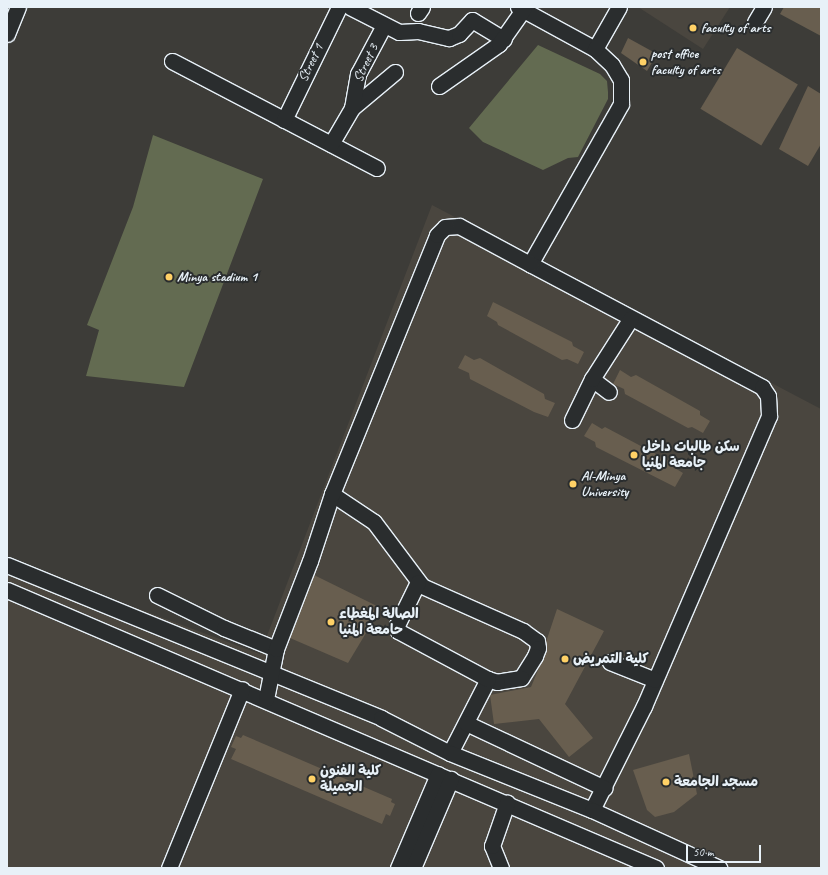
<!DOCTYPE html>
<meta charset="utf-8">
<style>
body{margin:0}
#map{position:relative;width:828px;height:875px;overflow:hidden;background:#3d3c38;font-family:Caveat,"Playpen Sans Arabic",sans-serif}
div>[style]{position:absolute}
.built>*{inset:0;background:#4a463f}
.green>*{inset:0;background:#636b51}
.building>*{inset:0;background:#685e4f;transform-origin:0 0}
.roads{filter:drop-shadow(1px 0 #e8f1f8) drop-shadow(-1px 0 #e8f1f8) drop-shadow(0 1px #e8f1f8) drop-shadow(0 -1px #e8f1f8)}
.minor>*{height:15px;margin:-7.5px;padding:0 7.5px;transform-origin:7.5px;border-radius:7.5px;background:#2a2d2e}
.dots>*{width:11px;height:11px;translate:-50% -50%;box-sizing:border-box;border:2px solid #2a2d2e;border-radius:50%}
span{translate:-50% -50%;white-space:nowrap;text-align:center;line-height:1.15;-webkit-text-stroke:4px #2a2d2e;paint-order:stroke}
.poi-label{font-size:14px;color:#e8f1f8;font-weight:700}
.left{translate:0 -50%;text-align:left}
.street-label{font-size:14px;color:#e8f1f8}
.frame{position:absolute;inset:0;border:8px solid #e8f1f8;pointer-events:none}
.scale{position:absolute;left:686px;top:845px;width:75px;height:18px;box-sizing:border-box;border:2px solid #e8f1f8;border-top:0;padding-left:5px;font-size:12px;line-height:14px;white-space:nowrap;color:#e8f1f8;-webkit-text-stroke:3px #2a2d2e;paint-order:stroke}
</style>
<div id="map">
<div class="built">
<div style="clip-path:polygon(638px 7px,730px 7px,703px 49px)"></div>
<div style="clip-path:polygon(432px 205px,821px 409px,821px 868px,7px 868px,7px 560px,260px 654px)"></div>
</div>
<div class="green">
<div style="clip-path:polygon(538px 45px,600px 74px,607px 81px,608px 92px,608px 99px,578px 157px,568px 158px,543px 170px,483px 142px,469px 128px)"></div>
<div style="clip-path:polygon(153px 135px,263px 179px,184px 387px,86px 376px,99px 330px,87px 325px,133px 207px)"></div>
</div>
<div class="building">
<div style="clip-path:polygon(784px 7px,821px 7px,821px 36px,780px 14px)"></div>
<div style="clip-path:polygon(628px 38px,657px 54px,647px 71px,621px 53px)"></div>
<div style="left:737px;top:48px;width:71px;height:71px;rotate:31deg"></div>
<div style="clip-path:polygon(808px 86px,821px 94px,821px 144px,808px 166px,779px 149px)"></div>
<div style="clip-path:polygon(493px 302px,572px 342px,573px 346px,584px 352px,578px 364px,567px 359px,562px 360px,498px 325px,497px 322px,487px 316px)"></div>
<div style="clip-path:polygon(465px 355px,474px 360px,480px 358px,544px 394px,545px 399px,555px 403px,548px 417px,534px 412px,470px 379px,469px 373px,458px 368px)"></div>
<div style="clip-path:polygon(620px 370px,631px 377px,636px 375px,700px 411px,700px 415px,710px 421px,703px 433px,692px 427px,688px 428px,625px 394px,624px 389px,613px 384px)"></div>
<div style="clip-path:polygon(592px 423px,602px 429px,605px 427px,671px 462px,673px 467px,683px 473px,675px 487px,596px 447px,595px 442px,584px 436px)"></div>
<div style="clip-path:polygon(314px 575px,381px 608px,348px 663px,290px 638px)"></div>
<div style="clip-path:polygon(557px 609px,604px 631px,565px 704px,593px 738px,569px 757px,539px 719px,494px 724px,490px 695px,531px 687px,546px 651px,546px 642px)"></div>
<div style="clip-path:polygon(243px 735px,392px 799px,391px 802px,395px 804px,390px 816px,386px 814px,382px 824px,231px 759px,236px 749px,231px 747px,236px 736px,241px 738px)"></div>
<div style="clip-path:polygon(689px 754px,697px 794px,674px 812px,655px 817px,647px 810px,633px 770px)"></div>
</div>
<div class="roads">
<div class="minor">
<div style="left:350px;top:7px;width:55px;rotate:27deg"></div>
<div style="left:399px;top:32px;width:19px;rotate:-3deg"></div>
<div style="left:418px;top:31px;width:32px;rotate:13deg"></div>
<div style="left:449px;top:38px;width:11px;rotate:-22deg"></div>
<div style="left:459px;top:34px;width:19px;rotate:-47deg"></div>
<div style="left:472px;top:20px;width:37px;rotate:31deg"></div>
<div style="left:518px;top:7px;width:88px;rotate:28.6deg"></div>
<div style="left:595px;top:49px;width:23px;rotate:43deg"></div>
<div style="left:612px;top:65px;width:17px;rotate:59deg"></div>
<div style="left:621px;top:80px;width:24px;rotate:90deg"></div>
<div style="left:621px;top:104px;width:184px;rotate:119.6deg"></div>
<div style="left:530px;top:264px;width:263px;rotate:27.9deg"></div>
<div style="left:762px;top:387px;width:11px;rotate:56deg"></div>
<div style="left:768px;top:396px;width:20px;rotate:87deg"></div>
<div style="left:769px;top:416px;width:316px;rotate:113.3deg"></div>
<div style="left:644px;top:706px;width:116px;rotate:116.6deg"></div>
<div style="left:418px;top:13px;width:7px;rotate:-56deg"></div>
<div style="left:755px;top:22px;width:17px;rotate:-59deg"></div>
<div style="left:7px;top:34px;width:29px;rotate:-68deg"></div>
<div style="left:595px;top:49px;width:48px;rotate:-60.3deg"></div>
<div style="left:172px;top:61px;width:231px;rotate:27.6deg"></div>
<div style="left:439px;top:86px;width:73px;rotate:-35deg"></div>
<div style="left:499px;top:44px;width:42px;rotate:-54.8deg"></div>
<div style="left:352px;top:108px;width:56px;rotate:-39.9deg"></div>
<div style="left:284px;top:120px;width:126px;rotate:-64deg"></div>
<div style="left:331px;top:144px;width:42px;rotate:-59.7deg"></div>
<div style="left:352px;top:108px;width:35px;rotate:-80deg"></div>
<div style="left:358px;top:74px;width:55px;rotate:-62deg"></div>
<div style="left:592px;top:379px;width:21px;rotate:37deg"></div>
<div style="left:572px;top:420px;width:46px;rotate:-64deg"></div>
<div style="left:592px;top:379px;width:72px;rotate:-57.4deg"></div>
<div style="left:332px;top:494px;width:50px;rotate:33.7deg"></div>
<div style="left:374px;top:522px;width:80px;rotate:53.1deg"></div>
<div style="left:422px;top:586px;width:111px;rotate:24deg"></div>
<div style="left:523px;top:631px;width:17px;rotate:36deg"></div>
<div style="left:537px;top:641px;width:7px;rotate:82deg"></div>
<div style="left:538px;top:648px;width:9px;rotate:111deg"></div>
<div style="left:535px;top:656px;width:26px;rotate:122deg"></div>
<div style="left:521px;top:678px;width:24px;rotate:171deg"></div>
<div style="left:497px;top:682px;width:9px;rotate:-162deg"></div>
<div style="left:488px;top:679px;width:83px;rotate:117.2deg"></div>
<div style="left:7px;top:565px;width:404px;rotate:22.2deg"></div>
<div style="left:381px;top:718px;width:77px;rotate:26.9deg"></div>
<div style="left:450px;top:753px;width:153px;rotate:21.9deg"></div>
<div style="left:592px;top:810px;width:140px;rotate:24.5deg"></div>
<div style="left:418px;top:582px;width:48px;rotate:116deg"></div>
<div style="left:397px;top:625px;width:6px;rotate:81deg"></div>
<div style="left:398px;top:631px;width:102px;rotate:28.1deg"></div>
<div style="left:7px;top:590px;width:706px;rotate:23.19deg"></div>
<div style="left:157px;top:595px;width:75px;rotate:26.2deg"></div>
<div style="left:224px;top:628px;width:56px;rotate:22deg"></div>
<div style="left:610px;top:662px;width:48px;rotate:21.8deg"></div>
<div style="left:266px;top:699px;width:51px;rotate:-78.7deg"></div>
<div style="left:276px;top:649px;width:94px;rotate:-68.9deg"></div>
<div style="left:310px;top:561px;width:71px;rotate:-71.8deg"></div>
<div style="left:332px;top:494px;width:279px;rotate:-67.9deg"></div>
<div style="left:437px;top:235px;width:11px;rotate:-45deg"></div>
<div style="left:445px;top:227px;width:14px;rotate:-4deg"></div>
<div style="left:459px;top:226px;width:81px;rotate:28.2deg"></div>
<div style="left:466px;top:723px;width:153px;rotate:25.2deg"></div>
<div style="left:169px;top:868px;width:193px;rotate:-67.8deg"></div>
<div style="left:398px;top:868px;width:102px;rotate:-66.9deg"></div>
<div style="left:413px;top:868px;width:97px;rotate:-66.9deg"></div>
<div style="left:501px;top:868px;width:24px;rotate:-112deg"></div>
<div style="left:492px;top:846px;width:46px;rotate:-70.8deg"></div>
</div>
</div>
<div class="dots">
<div style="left:693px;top:28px;background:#ffd166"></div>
<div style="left:643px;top:62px;background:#ffd166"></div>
<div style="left:169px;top:277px;background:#ffd166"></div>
<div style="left:634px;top:455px;background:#ffd166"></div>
<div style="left:573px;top:484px;background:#ffd166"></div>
<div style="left:331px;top:622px;background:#ffd166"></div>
<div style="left:565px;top:659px;background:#ffd166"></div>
<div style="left:312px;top:779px;background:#ffd166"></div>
<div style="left:666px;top:782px;background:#ffd166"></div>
</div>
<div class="poi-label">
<span class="left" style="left:701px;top:28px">faculty of arts</span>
<span class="left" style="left:651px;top:62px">post office<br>faculty of arts</span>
<span class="left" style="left:177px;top:277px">Minya stadium 1</span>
<span class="left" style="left:642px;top:455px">سكن طالبات داخل<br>جامعة المنيا</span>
<span class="left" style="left:581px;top:484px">Al-Minya<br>University</span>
<span class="left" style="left:339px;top:622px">الصالة المغطاء<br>حامعة المنيا</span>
<span class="left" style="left:573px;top:659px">كلية التمريض</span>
<span class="left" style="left:320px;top:779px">كلية الفنون<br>الجميلة</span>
<span class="left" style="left:674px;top:782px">مسجد الجامعة</span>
</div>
<div class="street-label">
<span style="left:311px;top:63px;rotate:-64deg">Street 1</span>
<span style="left:366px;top:63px;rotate:-65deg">Street 3</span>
</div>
<div class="frame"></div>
<div class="scale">50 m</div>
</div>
